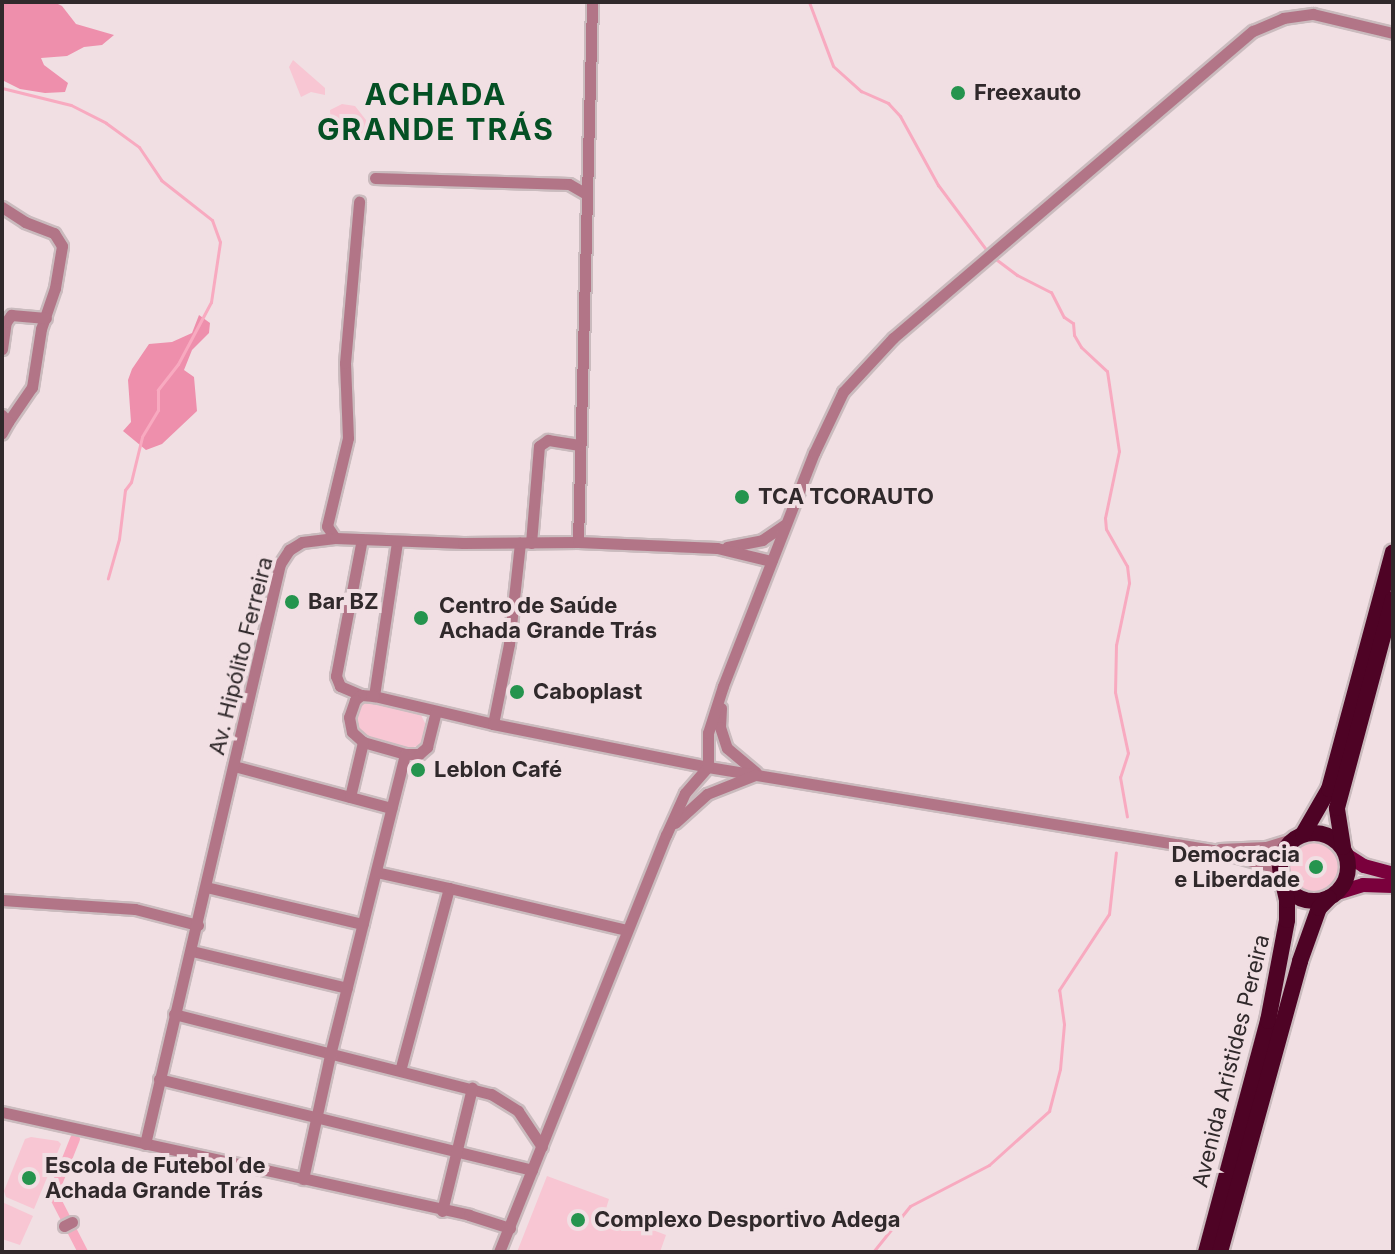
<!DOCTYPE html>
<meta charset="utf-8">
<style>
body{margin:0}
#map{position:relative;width:1395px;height:1254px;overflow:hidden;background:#f1dfe3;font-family:Inter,sans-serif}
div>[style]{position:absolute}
.green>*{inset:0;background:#f8c6d3}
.round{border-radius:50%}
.forest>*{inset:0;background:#ee8fac}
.stream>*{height:3px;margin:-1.5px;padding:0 1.5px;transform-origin:1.5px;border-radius:1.5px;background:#f8aac0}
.canal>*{height:10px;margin:-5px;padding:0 5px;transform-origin:5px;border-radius:5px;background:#f8aac0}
.roads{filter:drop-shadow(2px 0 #cabbbe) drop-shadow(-2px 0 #cabbbe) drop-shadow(0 2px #cabbbe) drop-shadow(0 -2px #cabbbe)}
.minor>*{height:11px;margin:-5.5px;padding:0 5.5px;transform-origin:5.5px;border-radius:5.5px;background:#b27587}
.major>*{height:14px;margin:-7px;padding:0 7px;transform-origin:7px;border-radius:7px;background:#7a003c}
.highway>*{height:16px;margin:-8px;padding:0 8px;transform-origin:8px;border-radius:8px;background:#4e0325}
.highway>.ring{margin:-8px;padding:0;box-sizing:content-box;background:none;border:16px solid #4e0325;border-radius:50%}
.dots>*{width:22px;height:22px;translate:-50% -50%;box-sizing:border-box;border:4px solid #f1dfe3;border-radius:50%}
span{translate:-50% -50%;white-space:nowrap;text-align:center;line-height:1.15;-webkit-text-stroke:8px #f1dfe3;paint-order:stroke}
.poi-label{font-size:22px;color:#30292b;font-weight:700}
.left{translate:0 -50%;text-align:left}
.right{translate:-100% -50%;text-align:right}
.street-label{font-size:22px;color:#30292b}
.district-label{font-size:30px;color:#045024;font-weight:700;letter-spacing:2px}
.frame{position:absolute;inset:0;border:4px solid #30292b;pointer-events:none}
</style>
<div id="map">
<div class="green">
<div style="clip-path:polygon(293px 60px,325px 88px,325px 95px,311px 92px,301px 97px,289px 67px)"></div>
<div style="clip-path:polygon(342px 104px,355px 106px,366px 120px,366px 138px,348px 138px,351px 127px,331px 125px,330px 110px)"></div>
<div style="clip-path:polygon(364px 701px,421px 715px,426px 725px,420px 745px,410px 748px,358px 733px,354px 724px,357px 706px)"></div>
<div class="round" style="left:1287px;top:838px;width:56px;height:56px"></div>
<div style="clip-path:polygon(31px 1137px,58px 1141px,61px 1144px,34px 1209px,6px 1197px,4px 1191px,25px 1139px)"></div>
<div style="clip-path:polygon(547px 1176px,609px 1199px,605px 1212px,666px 1235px,660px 1252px,517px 1252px)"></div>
<div style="clip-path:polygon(2px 1202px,33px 1216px,20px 1245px,2px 1239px)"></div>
</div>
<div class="forest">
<div style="clip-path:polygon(2px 2px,54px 2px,62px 6px,76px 24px,114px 35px,102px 45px,84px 47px,67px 56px,41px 58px,44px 65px,68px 83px,65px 92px,45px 93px,20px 89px,2px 80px)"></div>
<div style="clip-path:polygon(199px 315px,210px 323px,209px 333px,192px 350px,184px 370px,194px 377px,197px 411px,162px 444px,146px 450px,123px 431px,131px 422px,128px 380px,132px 369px,149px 344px,172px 342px,192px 333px)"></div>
</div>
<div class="stream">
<div style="left:809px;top:2px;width:68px;rotate:69.4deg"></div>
<div style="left:833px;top:66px;width:38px;rotate:42deg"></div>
<div style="left:861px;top:91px;width:30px;rotate:24deg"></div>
<div style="left:888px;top:103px;width:18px;rotate:47deg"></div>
<div style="left:900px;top:116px;width:79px;rotate:61.2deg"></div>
<div style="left:938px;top:185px;width:84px;rotate:53.3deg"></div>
<div style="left:2px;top:88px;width:71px;rotate:13.8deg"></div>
<div style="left:71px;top:105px;width:39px;rotate:27deg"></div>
<div style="left:106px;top:123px;width:41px;rotate:36deg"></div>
<div style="left:139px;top:147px;width:40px;rotate:56deg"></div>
<div style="left:161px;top:180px;width:65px;rotate:38.1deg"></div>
<div style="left:212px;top:220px;width:23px;rotate:70deg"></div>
<div style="left:220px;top:242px;width:61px;rotate:98.5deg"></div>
<div style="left:211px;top:302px;width:70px;rotate:118deg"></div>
<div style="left:178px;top:364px;width:33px;rotate:128deg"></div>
<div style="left:158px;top:390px;width:20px;rotate:90deg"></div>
<div style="left:158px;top:410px;width:31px;rotate:121deg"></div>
<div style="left:142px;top:437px;width:46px;rotate:103.7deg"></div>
<div style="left:131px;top:482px;width:10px;rotate:127deg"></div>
<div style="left:125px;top:490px;width:49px;rotate:97deg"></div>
<div style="left:119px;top:539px;width:41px;rotate:105.8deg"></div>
<div style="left:993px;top:257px;width:30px;rotate:37deg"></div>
<div style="left:1017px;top:275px;width:38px;rotate:27deg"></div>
<div style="left:1051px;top:292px;width:28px;rotate:63deg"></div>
<div style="left:1064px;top:317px;width:11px;rotate:34deg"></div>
<div style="left:1073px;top:323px;width:12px;rotate:85deg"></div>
<div style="left:1074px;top:335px;width:14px;rotate:60deg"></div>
<div style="left:1081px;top:347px;width:35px;rotate:43deg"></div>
<div style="left:1107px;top:371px;width:81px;rotate:81.5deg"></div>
<div style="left:1119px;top:451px;width:68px;rotate:101.8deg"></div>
<div style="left:1105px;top:518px;width:11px;rotate:85deg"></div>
<div style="left:1106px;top:529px;width:43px;rotate:60.4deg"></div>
<div style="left:1127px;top:566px;width:17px;rotate:83deg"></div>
<div style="left:1129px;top:583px;width:63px;rotate:101.8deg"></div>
<div style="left:1116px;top:645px;width:47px;rotate:91.2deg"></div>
<div style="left:1115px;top:692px;width:62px;rotate:78deg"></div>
<div style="left:1128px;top:753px;width:25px;rotate:108deg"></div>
<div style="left:1120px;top:777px;width:40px;rotate:80deg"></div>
<div style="left:873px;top:1252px;width:59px;rotate:-51.2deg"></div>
<div style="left:910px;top:1206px;width:89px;rotate:-27.4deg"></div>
<div style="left:989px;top:1165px;width:81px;rotate:-42deg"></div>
<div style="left:1049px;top:1111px;width:43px;rotate:-75.3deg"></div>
<div style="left:1060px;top:1069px;width:45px;rotate:-84.9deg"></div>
<div style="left:1064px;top:1024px;width:34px;rotate:-98deg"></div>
<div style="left:1059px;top:990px;width:91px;rotate:-56.7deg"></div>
<div style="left:1109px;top:914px;width:62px;rotate:-83.6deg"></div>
</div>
<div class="canal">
<div style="left:75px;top:1139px;width:59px;rotate:111.8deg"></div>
<div style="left:53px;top:1194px;width:65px;rotate:62.7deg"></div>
</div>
<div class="roads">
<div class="minor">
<div style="left:375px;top:178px;width:194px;rotate:1.8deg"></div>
<div style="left:569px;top:184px;width:20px;rotate:30deg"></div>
<div style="left:2px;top:207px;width:27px;rotate:33deg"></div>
<div style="left:25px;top:222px;width:31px;rotate:21deg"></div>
<div style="left:54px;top:233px;width:15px;rotate:58deg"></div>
<div style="left:62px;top:246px;width:43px;rotate:99.5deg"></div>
<div style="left:55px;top:288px;width:43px;rotate:108.9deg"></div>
<div style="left:41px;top:329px;width:59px;rotate:98.8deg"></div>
<div style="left:32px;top:387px;width:42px;rotate:124.4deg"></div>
<div style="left:2px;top:349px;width:27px;rotate:-82deg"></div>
<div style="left:6px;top:322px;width:9px;rotate:-54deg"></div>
<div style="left:11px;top:315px;width:35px;rotate:5deg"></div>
<div style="left:2px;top:415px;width:9px;rotate:49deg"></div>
<div style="left:8px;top:422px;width:13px;rotate:119deg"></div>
<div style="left:335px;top:538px;width:14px;rotate:-124deg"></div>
<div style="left:327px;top:526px;width:90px;rotate:-76.6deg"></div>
<div style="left:348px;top:438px;width:75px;rotate:-92.3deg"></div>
<div style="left:345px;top:363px;width:162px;rotate:-85deg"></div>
<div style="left:397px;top:542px;width:156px;rotate:98.5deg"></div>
<div style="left:374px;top:696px;width:122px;rotate:13.2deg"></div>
<div style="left:493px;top:724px;width:82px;rotate:-78.7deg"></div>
<div style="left:509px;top:644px;width:102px;rotate:-83.8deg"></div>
<div style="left:578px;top:542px;width:540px;rotate:-88.51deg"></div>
<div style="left:531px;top:543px;width:97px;rotate:-85.3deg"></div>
<div style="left:539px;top:446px;width:11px;rotate:-34deg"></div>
<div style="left:548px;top:440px;width:31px;rotate:9deg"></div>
<div style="left:727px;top:547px;width:36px;rotate:-11deg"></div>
<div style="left:762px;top:540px;width:27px;rotate:-34deg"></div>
<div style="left:361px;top:695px;width:23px;rotate:-157deg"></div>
<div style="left:340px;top:686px;width:11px;rotate:-112deg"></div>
<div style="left:336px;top:676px;width:139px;rotate:-79.3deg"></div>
<div style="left:374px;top:696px;width:13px;rotate:-176deg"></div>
<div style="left:361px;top:695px;width:8px;rotate:140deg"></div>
<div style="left:355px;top:700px;width:18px;rotate:109deg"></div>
<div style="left:349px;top:717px;width:15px;rotate:79deg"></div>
<div style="left:352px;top:732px;width:15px;rotate:42deg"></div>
<div style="left:363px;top:742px;width:44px;rotate:15.9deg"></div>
<div style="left:405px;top:754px;width:14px"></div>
<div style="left:419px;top:754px;width:11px;rotate:-41deg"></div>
<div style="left:427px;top:747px;width:37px;rotate:-76deg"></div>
<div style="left:721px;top:708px;width:19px;rotate:93deg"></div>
<div style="left:720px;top:727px;width:22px;rotate:72deg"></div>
<div style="left:727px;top:748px;width:38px;rotate:40deg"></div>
<div style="left:493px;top:724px;width:219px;rotate:11.3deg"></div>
<div style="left:708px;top:767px;width:511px;rotate:9.35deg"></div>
<div style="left:1212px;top:850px;width:60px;rotate:15.4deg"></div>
<div style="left:1270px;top:866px;width:18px;rotate:47deg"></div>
<div style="left:234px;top:766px;width:163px;rotate:15deg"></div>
<div style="left:350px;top:797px;width:57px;rotate:-76.7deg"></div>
<div style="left:675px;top:823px;width:43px;rotate:-42.2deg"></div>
<div style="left:707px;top:794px;width:52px;rotate:-21.6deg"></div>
<div style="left:1220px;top:849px;width:46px;rotate:-2.5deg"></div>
<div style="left:1266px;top:847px;width:28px;rotate:-17deg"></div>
<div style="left:376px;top:872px;width:75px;rotate:12.4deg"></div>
<div style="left:449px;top:888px;width:189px;rotate:105deg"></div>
<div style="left:206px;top:887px;width:161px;rotate:13.3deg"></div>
<div style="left:449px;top:888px;width:183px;rotate:13.3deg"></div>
<div style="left:2px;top:900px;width:133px;rotate:3.9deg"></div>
<div style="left:135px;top:909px;width:65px;rotate:14.3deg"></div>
<div style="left:192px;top:951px;width:159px;rotate:13.4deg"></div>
<div style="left:174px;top:1014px;width:327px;rotate:14.2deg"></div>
<div style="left:491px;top:1094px;width:32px;rotate:32deg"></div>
<div style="left:518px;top:1111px;width:43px;rotate:56.3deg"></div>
<div style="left:159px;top:1079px;width:384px;rotate:13.7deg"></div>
<div style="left:2px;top:1112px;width:478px;rotate:12.4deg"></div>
<div style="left:469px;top:1215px;width:43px;rotate:17.6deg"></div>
<div style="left:145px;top:1144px;width:596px;rotate:-76.9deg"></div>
<div style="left:280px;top:564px;width:17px;rotate:-57deg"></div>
<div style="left:289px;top:550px;width:15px;rotate:-32deg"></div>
<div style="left:302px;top:542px;width:33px;rotate:-7deg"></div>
<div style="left:335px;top:538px;width:128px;rotate:2.2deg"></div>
<div style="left:463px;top:543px;width:115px;rotate:-0.5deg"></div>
<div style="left:578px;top:542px;width:139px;rotate:2.5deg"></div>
<div style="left:717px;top:548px;width:56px;rotate:13.5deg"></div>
<div style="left:303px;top:1179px;width:127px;rotate:-77.7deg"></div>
<div style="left:330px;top:1055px;width:310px;rotate:-76deg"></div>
<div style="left:442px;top:1211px;width:127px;rotate:-76.3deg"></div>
<div style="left:64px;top:1226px;width:9px;rotate:-27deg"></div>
<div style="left:499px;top:1252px;width:449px;rotate:-68.2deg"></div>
<div style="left:666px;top:835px;width:46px;rotate:-65.7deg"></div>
<div style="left:685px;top:793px;width:35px;rotate:-49deg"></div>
<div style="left:708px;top:767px;width:34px;rotate:-90deg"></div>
<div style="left:708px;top:733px;width:49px;rotate:-72.3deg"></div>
<div style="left:723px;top:686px;width:250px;rotate:-68.7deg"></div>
<div style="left:814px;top:453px;width:68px;rotate:-64.6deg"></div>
<div style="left:843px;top:392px;width:74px;rotate:-47.2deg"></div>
<div style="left:893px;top:338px;width:473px;rotate:-40.5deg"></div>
<div style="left:1253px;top:31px;width:33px;rotate:-23deg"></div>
<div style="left:1283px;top:18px;width:30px;rotate:-8deg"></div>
<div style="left:1313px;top:14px;width:82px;rotate:13.4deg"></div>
</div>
<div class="major">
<div style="left:1348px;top:856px;width:19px;rotate:32deg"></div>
<div style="left:1364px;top:866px;width:30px;rotate:15deg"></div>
<div style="left:1337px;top:893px;width:27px;rotate:-17deg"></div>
<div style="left:1363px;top:885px;width:30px;rotate:2deg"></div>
</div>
<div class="highway">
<div class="ring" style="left:1280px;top:833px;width:52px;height:52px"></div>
<div style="left:1303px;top:834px;width:52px;rotate:-60deg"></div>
<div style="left:1329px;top:789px;width:245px;rotate:-74.9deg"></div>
<div style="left:1343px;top:847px;width:39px;rotate:-99deg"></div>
<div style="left:1337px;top:808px;width:216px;rotate:-75deg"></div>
<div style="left:1206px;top:1252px;width:239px;rotate:-75deg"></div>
<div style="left:1268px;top:1021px;width:103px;rotate:-79.3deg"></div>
<div style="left:1287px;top:920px;width:20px;rotate:-90deg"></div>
<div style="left:1287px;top:900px;width:22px;rotate:-103deg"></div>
<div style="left:1220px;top:1252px;width:302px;rotate:-74.6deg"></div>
<div style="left:1300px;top:961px;width:56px;rotate:-70.3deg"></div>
<div style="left:1319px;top:908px;width:14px;rotate:-45deg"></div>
</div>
</div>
<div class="dots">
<div style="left:958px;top:93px;background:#25944e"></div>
<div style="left:742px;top:497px;background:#25944e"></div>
<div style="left:292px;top:602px;background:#25944e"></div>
<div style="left:421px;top:618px;background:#25944e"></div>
<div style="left:517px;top:692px;background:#25944e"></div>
<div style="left:418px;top:770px;background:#25944e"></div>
<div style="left:1316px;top:867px;background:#25944e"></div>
<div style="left:29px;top:1178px;background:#25944e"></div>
<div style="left:578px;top:1220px;background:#25944e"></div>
</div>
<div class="poi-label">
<span class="left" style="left:974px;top:93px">Freexauto</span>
<span class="left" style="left:758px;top:497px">TCA TCORAUTO</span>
<span class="left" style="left:308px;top:602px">Bar BZ</span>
<span class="left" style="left:439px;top:618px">Centro de Saúde<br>Achada Grande Trás</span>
<span class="left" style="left:533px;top:692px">Caboplast</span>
<span class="left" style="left:434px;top:770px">Leblon Café</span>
<span class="right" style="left:1300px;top:867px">Democracia<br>e Liberdade</span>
<span class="left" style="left:45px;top:1178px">Escola de Futebol de<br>Achada Grande Trás</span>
<span class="left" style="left:594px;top:1220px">Complexo Desportivo Adega</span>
</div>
<div class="street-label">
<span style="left:241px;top:656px;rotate:-76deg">Av. Hipólito Ferreira</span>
<span style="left:1231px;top:1061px;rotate:-76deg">Avenida Aristides Pereira</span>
</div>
<div class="district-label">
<span style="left:436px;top:111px">ACHADA<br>GRANDE TRÁS</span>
</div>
<div class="frame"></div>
</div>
